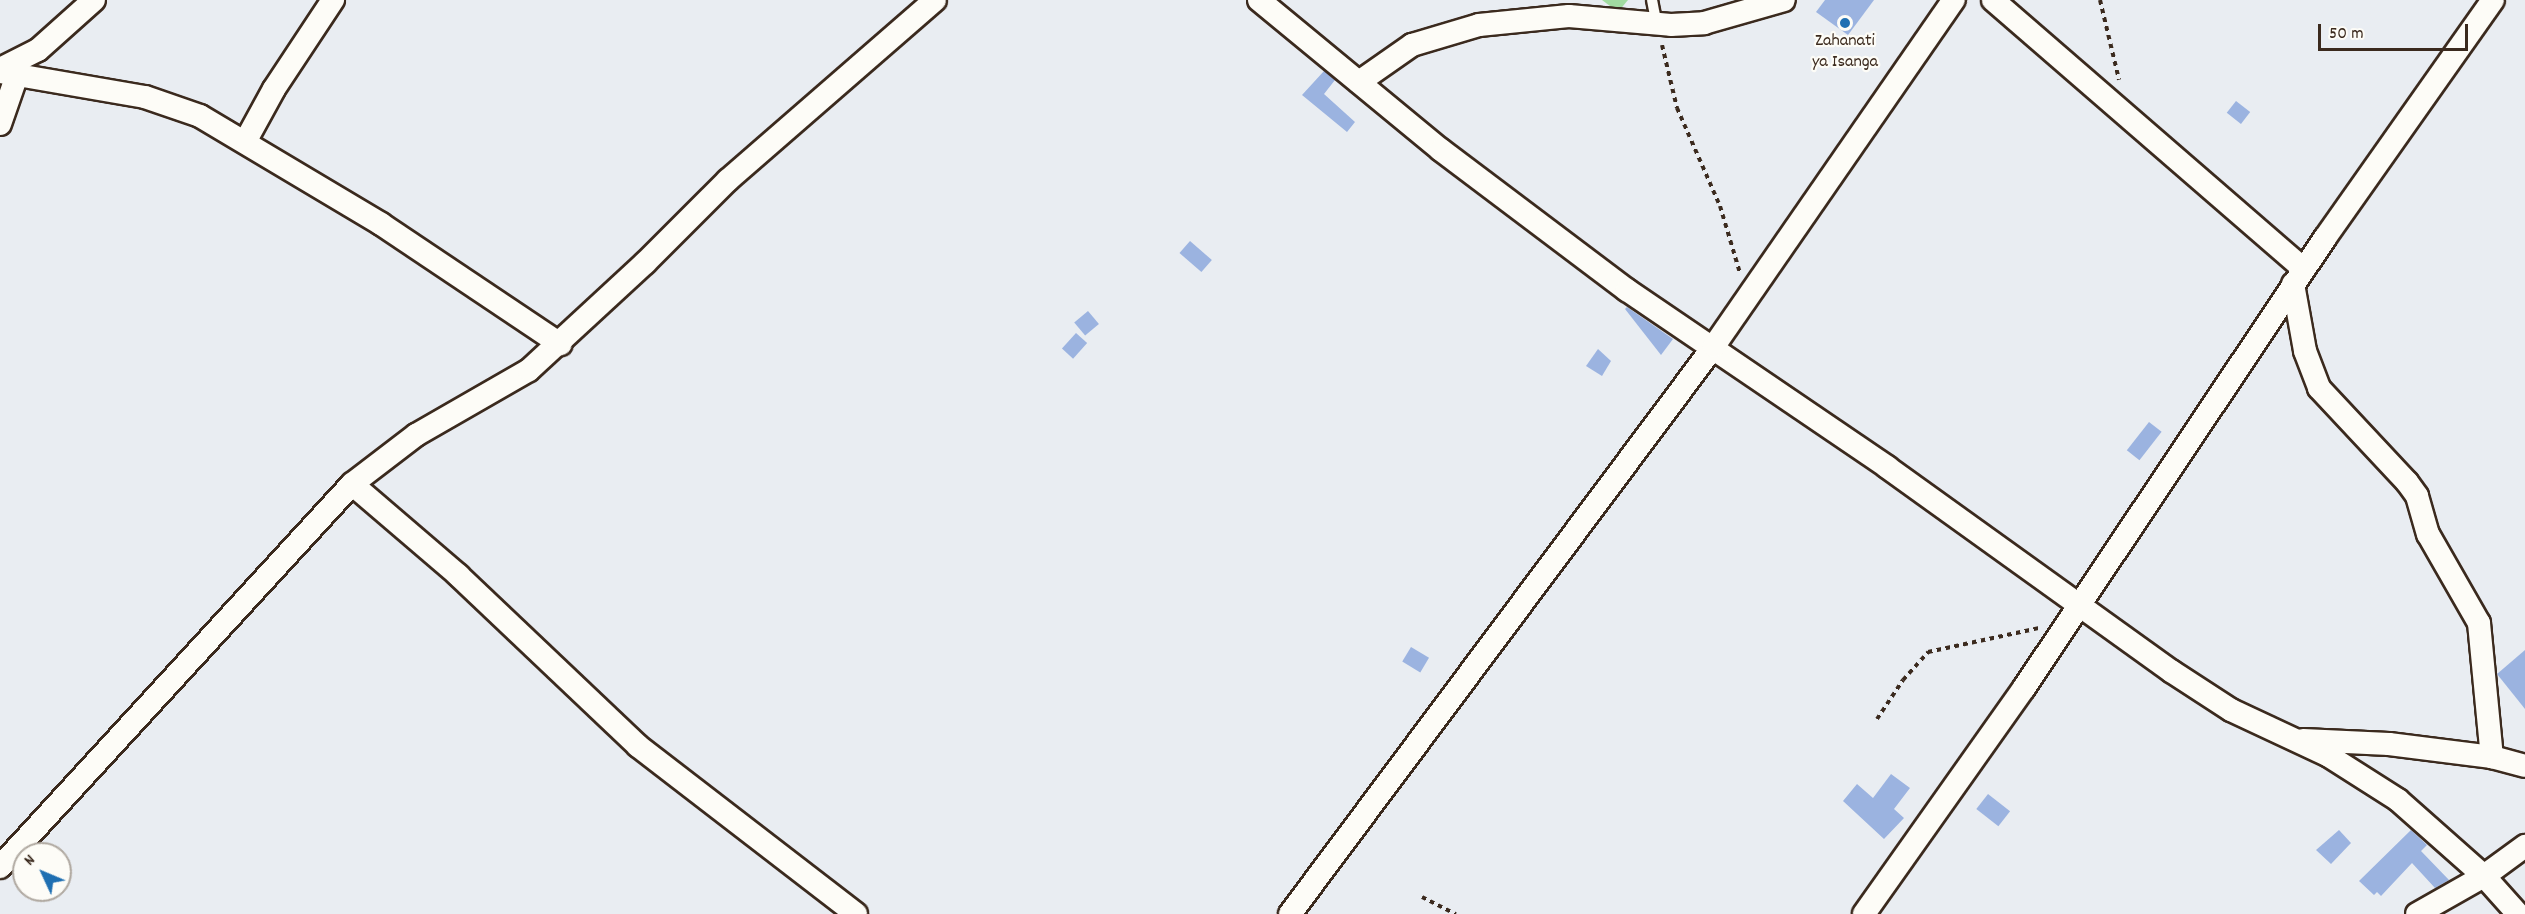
<!DOCTYPE html>
<style>
body{margin:0}
#map{position:relative;width:2525px;height:914px;overflow:hidden;background:#e9edf2;font-family:Dekko,sans-serif}
div>[style]{position:absolute}
.green>*{inset:0;background:#a1dba0}
.building>*{inset:0;background:#9bb3e0;transform-origin:0 0}
.path>*{height:4px;margin-top:-2px;transform-origin:0;background:repeating-linear-gradient(90deg,#3b2a1e 0 4.5px,transparent 0 9px)}
.roads{filter:drop-shadow(2px 0 #3b2a1e) drop-shadow(-2px 0 #3b2a1e) drop-shadow(0 2px #3b2a1e) drop-shadow(0 -2px #3b2a1e)}
.lane>*{height:10px;margin:-5px;padding:0 5px;transform-origin:5px;border-radius:5px;background:#fdfcf7}
.street>*{height:22px;margin:-11px;padding:0 11px;transform-origin:11px;border-radius:11px;background:#fdfcf7}
.dots>*{width:16px;height:16px;translate:-50% -50%;box-sizing:border-box;border:3px solid #fdfcf7;border-radius:50%}
span{translate:-50% -50%;white-space:nowrap;text-align:center;line-height:1.15;-webkit-text-stroke:4.5px #fdfcf7;paint-order:stroke}
.poi-label{font-size:18px;color:#3b2a1e}
.north{position:absolute;left:12px;top:842px;width:60px;height:60px;box-sizing:border-box;background:#fdfcf7;border:2px solid #afa8a0;border-radius:50%;rotate:314deg;font-size:16px;font-weight:700;line-height:24px;text-align:center;color:#3b2a1e}
.north::after{content:'';display:block;margin:auto;width:21px;height:27px;background:#1f6fb2;clip-path:polygon(50% 0,100% 100%,50% 72%,0 100%)}
.scale{position:absolute;left:2318px;top:24px;width:150px;height:27px;box-sizing:border-box;border:3px solid #3b2a1e;border-top:0;padding-left:8px;font-size:18px;line-height:21px;white-space:nowrap;color:#3b2a1e;-webkit-text-stroke:4px #fdfcf7;paint-order:stroke}
</style>
<div id="map">
<div class="green">
<div style="clip-path:polygon(1602px 0,1628px 0,1618px 12px)"></div>
</div>
<div class="building">
<div style="clip-path:polygon(1825px 0,1874px 0,1848px 35px,1816px 12px)"></div>
<div style="clip-path:polygon(1324px 71px,1335px 80px,1324px 94px,1355px 122px,1347px 132px,1302px 95px)"></div>
<div style="left:2236px;top:101px;width:18px;height:15px;rotate:38deg"></div>
<div style="left:1190px;top:241px;width:29px;height:16px;rotate:41deg"></div>
<div style="clip-path:polygon(1627px 307px,1673px 339px,1661px 355px,1625px 309px)"></div>
<div style="left:1088px;top:311px;width:17px;height:18px;rotate:50deg"></div>
<div style="left:1076px;top:333px;width:15px;height:21px;rotate:42deg"></div>
<div style="clip-path:polygon(1598px 349px,1611px 361px,1602px 376px,1586px 366px)"></div>
<div style="left:2149px;top:422px;width:16px;height:36px;rotate:38deg"></div>
<div style="left:1411px;top:647px;width:21px;height:17px;rotate:31deg"></div>
<div style="clip-path:polygon(2525px 650px,2525px 709px,2497px 674px)"></div>
<div style="clip-path:polygon(1891px 774px,1910px 788px,1894px 809px,1904px 818px,1884px 839px,1843px 801px,1857px 784px,1873px 798px)"></div>
<div style="left:1988px;top:794px;width:28px;height:19px;rotate:38deg"></div>
<div style="clip-path:polygon(2339px 830px,2351px 843px,2331px 864px,2316px 850px)"></div>
<div style="clip-path:polygon(2411px 830px,2427px 845px,2421px 851px,2449px 880px,2435px 888px,2412px 863px,2381px 896px,2377px 892px,2374px 895px,2359px 881px)"></div>
</div>
<div class="path">
<div style="left:2100px;top:0;width:82px;rotate:76.6deg"></div>
<div style="left:1662px;top:45px;width:65px;rotate:76.6deg"></div>
<div style="left:1677px;top:108px;width:107px;rotate:66.3deg"></div>
<div style="left:1720px;top:206px;width:70px;rotate:73.4deg"></div>
<div style="left:1877px;top:719px;width:47px;rotate:-56.3deg"></div>
<div style="left:1903px;top:680px;width:38px;rotate:-48deg"></div>
<div style="left:1928px;top:652px;width:114px;rotate:-12.2deg"></div>
<div style="left:1422px;top:897px;width:38px;rotate:27deg"></div>
</div>
<div class="roads">
<div class="lane">
<div style="left:1652px;top:0;width:21px;rotate:79deg"></div>
</div>
<div class="street">
<div style="left:1259px;top:0;width:236px;rotate:39.5deg"></div>
<div style="left:1441px;top:150px;width:233px;rotate:37deg"></div>
<div style="left:1627px;top:290px;width:315px;rotate:34.2deg"></div>
<div style="left:1887px;top:467px;width:350px;rotate:35.7deg"></div>
<div style="left:2171px;top:671px;width:72px;rotate:33deg"></div>
<div style="left:2231px;top:710px;width:108px;rotate:25.1deg"></div>
<div style="left:2329px;top:756px;width:82px;rotate:32.5deg"></div>
<div style="left:2398px;top:800px;width:115px;rotate:41.5deg"></div>
<div style="left:2484px;top:876px;width:51px;rotate:48.2deg"></div>
<div style="left:1993px;top:0;width:411px;rotate:40.9deg"></div>
<div style="left:0;top:69px;width:42px;rotate:-26.6deg"></div>
<div style="left:38px;top:50px;width:75px;rotate:-41.8deg"></div>
<div style="left:0;top:72px;width:147px;rotate:9.8deg"></div>
<div style="left:145px;top:97px;width:58px;rotate:19.1deg"></div>
<div style="left:200px;top:116px;width:211px;rotate:30.8deg"></div>
<div style="left:381px;top:224px;width:216px;rotate:33.8deg"></div>
<div style="left:1359px;top:82px;width:65px;rotate:-34.9deg"></div>
<div style="left:1412px;top:45px;width:70px;rotate:-16.6deg"></div>
<div style="left:1479px;top:25px;width:90px;rotate:-5.7deg"></div>
<div style="left:1569px;top:16px;width:102px;rotate:5deg"></div>
<div style="left:1671px;top:25px;width:33px;rotate:-3deg"></div>
<div style="left:1704px;top:23px;width:83px;rotate:-16deg"></div>
<div style="left:0;top:124px;width:52px;rotate:-70.9deg"></div>
<div style="left:245px;top:142px;width:60px;rotate:-61.3deg"></div>
<div style="left:274px;top:89px;width:107px;rotate:-56.5deg"></div>
<div style="left:2293px;top:284px;width:68px;rotate:79.8deg"></div>
<div style="left:2305px;top:351px;width:40px;rotate:69deg"></div>
<div style="left:2319px;top:388px;width:129px;rotate:46.9deg"></div>
<div style="left:2407px;top:482px;width:17px;rotate:54deg"></div>
<div style="left:2417px;top:496px;width:40px;rotate:74deg"></div>
<div style="left:2428px;top:534px;width:103px;rotate:60.2deg"></div>
<div style="left:2479px;top:623px;width:135px;rotate:84.5deg"></div>
<div style="left:352px;top:484px;width:140px;rotate:40.6deg"></div>
<div style="left:458px;top:575px;width:248px;rotate:43.5deg"></div>
<div style="left:638px;top:746px;width:275px;rotate:37.6deg"></div>
<div style="left:2303px;top:740px;width:86px;rotate:2.7deg"></div>
<div style="left:2389px;top:744px;width:104px;rotate:7.2deg"></div>
<div style="left:2492px;top:757px;width:34px;rotate:15deg"></div>
<div style="left:0;top:867px;width:520px;rotate:-47.42deg"></div>
<div style="left:352px;top:484px;width:81px;rotate:-37.4deg"></div>
<div style="left:416px;top:435px;width:130px;rotate:-29.9deg"></div>
<div style="left:529px;top:370px;width:158px;rotate:-42.7deg"></div>
<div style="left:645px;top:263px;width:117px;rotate:-45deg"></div>
<div style="left:728px;top:180px;width:274px;rotate:-41deg"></div>
<div style="left:1290px;top:914px;width:709px;rotate:-53.26deg"></div>
<div style="left:1714px;top:346px;width:421px;rotate:-55.3deg"></div>
<div style="left:1864px;top:914px;width:277px;rotate:-54.7deg"></div>
<div style="left:2024px;top:688px;width:541px;rotate:-56.22deg"></div>
<div style="left:2325px;top:238px;width:291px;rotate:-54.8deg"></div>
<div style="left:2417px;top:914px;width:77px;rotate:-29.6deg"></div>
<div style="left:2484px;top:876px;width:51px;rotate:-36.2deg"></div>
</div>
</div>
<div class="dots">
<div style="left:1845px;top:23px;background:#1f6fb2"></div>
</div>
<div class="poi-label">
<span style="left:1845px;top:53px">Zahanati<br>ya Isanga</span>
</div>
<div class="north">N</div>
<div class="scale">50 m</div>
</div>
